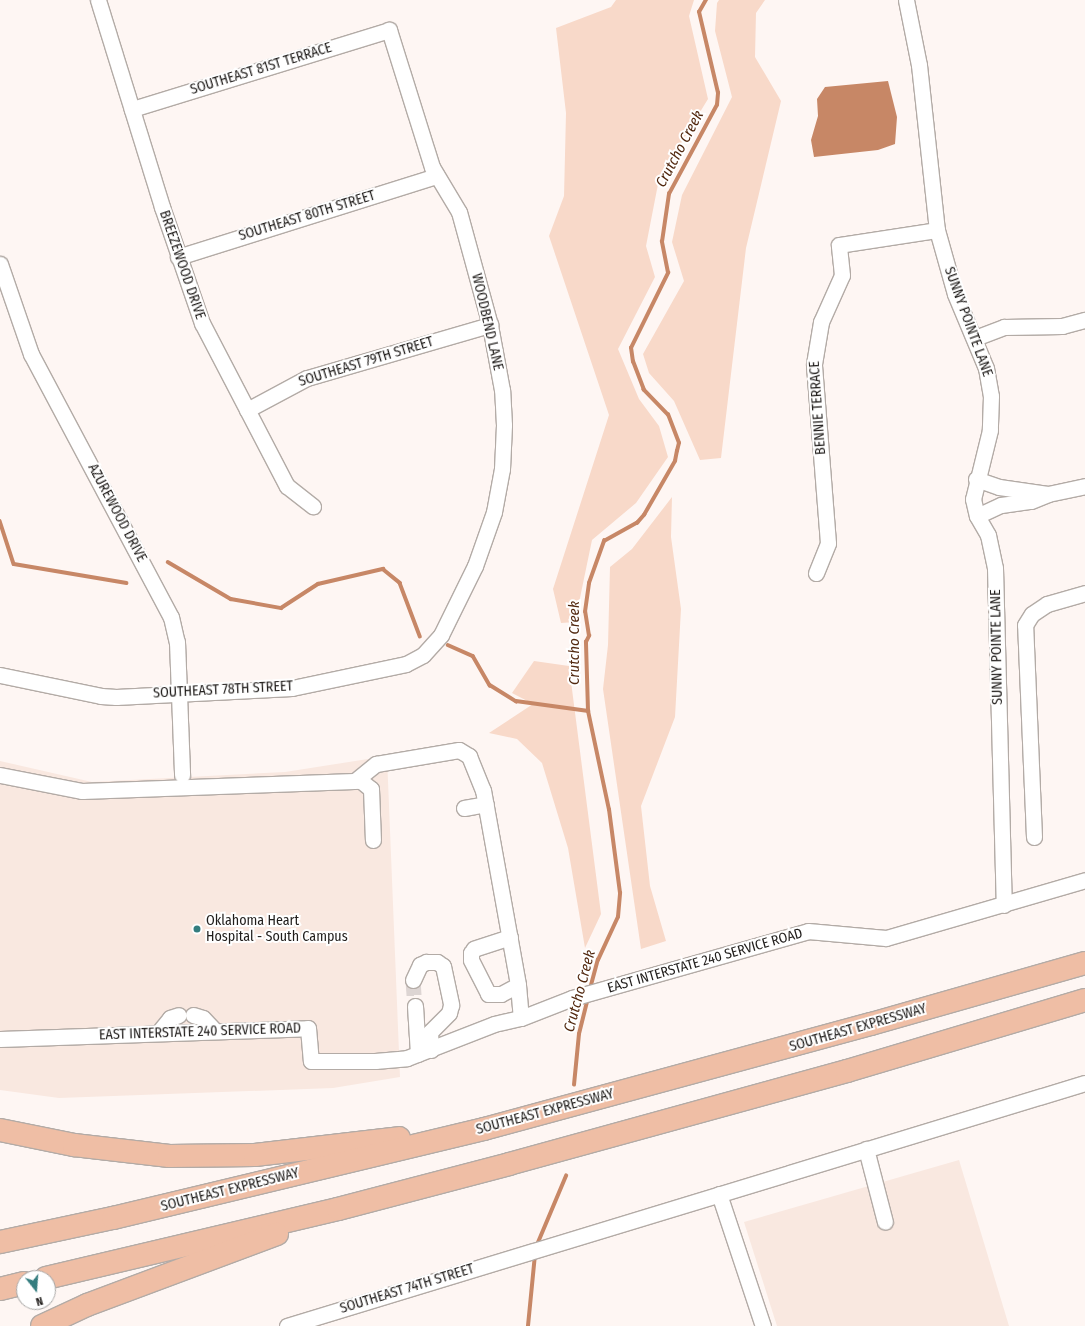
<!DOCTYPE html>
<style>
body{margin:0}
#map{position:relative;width:1085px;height:1326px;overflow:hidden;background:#fef6f3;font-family:"Fira Sans Condensed",sans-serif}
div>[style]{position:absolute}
.built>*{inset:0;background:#f9e8e0}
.green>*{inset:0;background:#f8d9c9}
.water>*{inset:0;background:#c78766}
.stream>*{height:3.5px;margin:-1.75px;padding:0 1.75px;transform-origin:1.75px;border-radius:1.75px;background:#c78766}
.minor-tunnel>*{height:15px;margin-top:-7.5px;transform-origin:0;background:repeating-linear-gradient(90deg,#ddd5d3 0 15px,transparent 0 23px)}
.roads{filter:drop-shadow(1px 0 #b3aba6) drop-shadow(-1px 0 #b3aba6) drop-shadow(0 1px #b3aba6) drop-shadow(0 -1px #b3aba6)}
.minor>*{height:15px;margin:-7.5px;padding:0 7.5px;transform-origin:7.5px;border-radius:7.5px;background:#fff}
.highway>*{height:22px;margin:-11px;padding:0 11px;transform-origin:11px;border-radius:11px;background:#efbea5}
.dots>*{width:11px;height:11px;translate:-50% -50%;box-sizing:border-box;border:2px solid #fff;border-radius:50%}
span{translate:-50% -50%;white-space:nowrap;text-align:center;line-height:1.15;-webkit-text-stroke:4px #fff;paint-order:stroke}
.street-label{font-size:14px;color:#201d1b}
.poi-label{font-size:14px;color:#201d1b}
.left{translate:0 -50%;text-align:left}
.water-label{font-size:15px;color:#52280f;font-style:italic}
.north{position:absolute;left:16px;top:1270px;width:40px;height:40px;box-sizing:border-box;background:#fff;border:1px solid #a6a5a4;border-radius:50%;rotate:163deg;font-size:11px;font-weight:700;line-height:16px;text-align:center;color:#201d1b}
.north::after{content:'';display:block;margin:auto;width:14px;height:18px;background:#347d7f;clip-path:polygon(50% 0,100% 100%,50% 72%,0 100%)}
</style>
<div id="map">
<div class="built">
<div style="clip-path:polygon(387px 756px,400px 1077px,333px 1088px,59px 1098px,0 1090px,0 761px,92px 782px,285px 772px)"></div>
<div style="clip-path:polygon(959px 1160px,1009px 1326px,777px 1326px,744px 1222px)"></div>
</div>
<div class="green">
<div style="clip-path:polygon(616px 0,694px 0,689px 16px,708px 99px,659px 179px,646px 246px,655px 277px,618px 349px,639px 399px,659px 426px,668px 457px,636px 503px,592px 540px,575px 622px,561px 623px,553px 589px,609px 415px,549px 236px,564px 196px,566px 113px,556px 28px,611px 7px)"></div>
<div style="clip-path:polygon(719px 0,765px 0,756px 13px,755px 57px,781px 101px,746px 248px,721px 458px,700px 460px,674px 401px,649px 373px,643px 354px,684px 281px,672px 242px,682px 195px,732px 97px,715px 31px,717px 3px)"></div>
<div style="clip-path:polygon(672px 497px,671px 537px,681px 609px,675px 717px,641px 806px,650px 886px,666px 941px,641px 949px,603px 689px,608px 645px,610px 567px,632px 549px)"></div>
<div style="clip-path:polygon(534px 661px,569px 666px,601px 914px,585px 948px,568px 848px,542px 763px,517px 739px,489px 733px,533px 704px,512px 693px)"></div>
</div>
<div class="water">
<div style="clip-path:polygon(888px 81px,897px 117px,895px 144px,878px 150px,814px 157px,811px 140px,818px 116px,817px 99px,825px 87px)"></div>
</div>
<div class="stream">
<div style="left:0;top:521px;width:45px;rotate:72deg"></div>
<div style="left:14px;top:564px;width:114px;rotate:9.6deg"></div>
<div style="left:168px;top:562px;width:73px;rotate:30.4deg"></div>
<div style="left:231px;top:599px;width:51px;rotate:10.2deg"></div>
<div style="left:281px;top:608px;width:44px;rotate:-33deg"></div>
<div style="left:318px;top:584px;width:67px;rotate:-13deg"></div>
<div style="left:383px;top:569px;width:22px;rotate:39deg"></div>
<div style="left:400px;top:583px;width:57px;rotate:69.3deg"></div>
<div style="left:448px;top:645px;width:27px;rotate:24deg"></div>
<div style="left:473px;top:656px;width:34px;rotate:60deg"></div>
<div style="left:490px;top:685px;width:31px;rotate:32deg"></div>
<div style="left:516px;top:701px;width:73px;rotate:7.9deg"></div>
<div style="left:590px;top:989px;width:30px;rotate:-75deg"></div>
<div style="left:598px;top:960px;width:47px;rotate:-65.1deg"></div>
<div style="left:618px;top:917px;width:24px;rotate:-85deg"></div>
<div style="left:620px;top:893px;width:84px;rotate:-97.5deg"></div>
<div style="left:609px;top:810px;width:101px;rotate:-102deg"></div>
<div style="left:588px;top:711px;width:69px;rotate:-91.7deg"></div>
<div style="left:586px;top:642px;width:7px;rotate:-63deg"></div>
<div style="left:589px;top:636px;width:24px;rotate:-99deg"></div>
<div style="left:585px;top:612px;width:29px;rotate:-82deg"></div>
<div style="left:589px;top:583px;width:45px;rotate:-70.3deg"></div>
<div style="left:604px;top:541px;width:38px;rotate:-29deg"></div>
<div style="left:637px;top:523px;width:11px;rotate:-49deg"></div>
<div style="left:644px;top:515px;width:62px;rotate:-60.1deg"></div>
<div style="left:675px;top:461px;width:10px;rotate:-79deg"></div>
<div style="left:677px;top:451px;width:8px;rotate:-76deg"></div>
<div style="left:679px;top:443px;width:30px;rotate:-111deg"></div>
<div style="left:668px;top:415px;width:35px;rotate:-134deg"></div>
<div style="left:644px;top:390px;width:30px;rotate:-111deg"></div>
<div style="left:633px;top:362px;width:14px;rotate:-98deg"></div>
<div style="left:631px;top:348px;width:84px;rotate:-63.7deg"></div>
<div style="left:668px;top:273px;width:32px;rotate:-101deg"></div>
<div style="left:662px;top:242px;width:49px;rotate:-81.7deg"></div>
<div style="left:669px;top:194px;width:101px;rotate:-61.7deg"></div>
<div style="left:717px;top:105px;width:12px;rotate:-85deg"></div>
<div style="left:718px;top:93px;width:83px;rotate:-103.2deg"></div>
<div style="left:699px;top:12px;width:14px;rotate:-60deg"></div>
<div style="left:574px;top:1085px;width:51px;rotate:-84.4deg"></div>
<div style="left:579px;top:1034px;width:38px;rotate:-76deg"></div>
<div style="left:537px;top:1245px;width:75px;rotate:-67.2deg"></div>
<div style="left:528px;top:1326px;width:71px;rotate:-84.4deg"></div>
</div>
<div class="minor-tunnel">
<div style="left:413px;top:980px;width:26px;rotate:86deg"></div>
</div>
<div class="roads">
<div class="minor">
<div style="left:98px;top:0;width:217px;rotate:72.8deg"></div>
<div style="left:162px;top:207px;width:123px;rotate:71deg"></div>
<div style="left:202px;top:323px;width:184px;rotate:62.5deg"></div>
<div style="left:287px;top:486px;width:33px;rotate:38deg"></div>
<div style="left:906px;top:0;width:66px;rotate:78.7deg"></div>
<div style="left:919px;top:65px;width:166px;rotate:83.8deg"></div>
<div style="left:937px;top:230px;width:66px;rotate:74.3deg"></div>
<div style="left:955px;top:294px;width:80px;rotate:67.3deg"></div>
<div style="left:986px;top:368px;width:28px;rotate:80deg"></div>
<div style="left:991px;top:396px;width:34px;rotate:92deg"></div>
<div style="left:990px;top:430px;width:71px;rotate:103.8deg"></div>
<div style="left:973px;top:499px;width:17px;rotate:77deg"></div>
<div style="left:977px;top:516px;width:22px;rotate:60deg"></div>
<div style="left:988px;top:535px;width:34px;rotate:78deg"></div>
<div style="left:995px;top:568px;width:337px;rotate:88.5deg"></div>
<div style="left:178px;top:257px;width:271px;rotate:-17.4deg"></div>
<div style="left:0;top:264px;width:95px;rotate:71deg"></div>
<div style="left:31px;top:354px;width:298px;rotate:62deg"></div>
<div style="left:171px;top:617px;width:26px;rotate:77deg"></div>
<div style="left:177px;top:642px;width:133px;rotate:87.8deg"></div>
<div style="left:975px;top:338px;width:31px;rotate:-21deg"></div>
<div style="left:1004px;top:327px;width:58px;rotate:-1deg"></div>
<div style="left:1062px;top:326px;width:24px;rotate:-15deg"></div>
<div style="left:247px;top:410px;width:68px;rotate:-28.1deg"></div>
<div style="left:307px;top:378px;width:191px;rotate:-16.2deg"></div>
<div style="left:976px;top:479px;width:24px;rotate:19deg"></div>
<div style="left:999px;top:487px;width:49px;rotate:8.1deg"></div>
<div style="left:977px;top:516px;width:26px;rotate:-25deg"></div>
<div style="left:1001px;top:505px;width:30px;rotate:-8deg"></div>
<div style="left:1031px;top:501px;width:18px;rotate:-22deg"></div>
<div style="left:1048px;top:494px;width:38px;rotate:-12deg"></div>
<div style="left:816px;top:573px;width:32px;rotate:-68deg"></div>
<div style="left:828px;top:543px;width:180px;rotate:-94.5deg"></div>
<div style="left:814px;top:364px;width:43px;rotate:-80.5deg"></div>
<div style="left:821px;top:322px;width:51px;rotate:-65.9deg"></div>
<div style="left:842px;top:275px;width:30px;rotate:-96deg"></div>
<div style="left:839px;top:245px;width:99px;rotate:-8.7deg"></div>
<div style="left:0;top:675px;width:103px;rotate:11.7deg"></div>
<div style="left:101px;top:696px;width:15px;rotate:4deg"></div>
<div style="left:116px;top:697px;width:176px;rotate:-2.9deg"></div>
<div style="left:292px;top:688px;width:116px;rotate:-11.9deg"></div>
<div style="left:406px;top:664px;width:19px;rotate:-28deg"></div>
<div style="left:423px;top:655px;width:27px;rotate:-48deg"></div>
<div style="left:441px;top:635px;width:77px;rotate:-63.8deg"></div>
<div style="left:475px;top:566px;width:57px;rotate:-70.6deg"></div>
<div style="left:494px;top:512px;width:44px;rotate:-79.5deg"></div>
<div style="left:502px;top:469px;width:44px;rotate:-87.4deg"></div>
<div style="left:504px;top:425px;width:35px;rotate:-93deg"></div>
<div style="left:502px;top:390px;width:66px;rotate:-100.5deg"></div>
<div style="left:490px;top:325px;width:117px;rotate:-105.3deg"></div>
<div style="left:459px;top:212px;width:52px;rotate:-121deg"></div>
<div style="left:432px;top:167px;width:144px;rotate:-107.4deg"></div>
<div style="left:389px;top:30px;width:269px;rotate:162.9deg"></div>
<div style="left:0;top:775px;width:84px;rotate:11deg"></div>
<div style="left:82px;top:791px;width:279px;rotate:-2.1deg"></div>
<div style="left:361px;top:781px;width:13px;rotate:39deg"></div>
<div style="left:371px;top:789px;width:51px;rotate:87.8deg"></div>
<div style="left:356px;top:780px;width:26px;rotate:-39deg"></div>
<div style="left:376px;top:764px;width:84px;rotate:-9.6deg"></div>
<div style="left:459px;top:750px;width:12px;rotate:31deg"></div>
<div style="left:469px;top:756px;width:37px;rotate:68deg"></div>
<div style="left:483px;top:790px;width:198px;rotate:79.8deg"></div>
<div style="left:518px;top:985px;width:33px;rotate:85deg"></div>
<div style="left:464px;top:808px;width:22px;rotate:-10deg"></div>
<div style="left:1034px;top:837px;width:212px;rotate:-92.4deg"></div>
<div style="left:1025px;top:625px;width:13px;rotate:-58deg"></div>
<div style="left:1032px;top:614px;width:18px;rotate:-34deg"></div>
<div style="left:1047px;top:604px;width:40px;rotate:-16deg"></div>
<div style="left:510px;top:937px;width:38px;rotate:162deg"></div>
<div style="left:474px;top:949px;width:5px;rotate:127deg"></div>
<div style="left:471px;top:953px;width:7px;rotate:90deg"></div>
<div style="left:471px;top:960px;width:38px;rotate:63deg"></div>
<div style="left:488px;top:994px;width:13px"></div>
<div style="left:501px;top:994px;width:19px;rotate:-28deg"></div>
<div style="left:413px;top:980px;width:17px;rotate:-65deg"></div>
<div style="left:420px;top:965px;width:7px;rotate:-27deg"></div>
<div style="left:426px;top:962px;width:11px"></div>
<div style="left:437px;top:962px;width:7px;rotate:34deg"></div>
<div style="left:443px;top:966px;width:40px;rotate:78deg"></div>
<div style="left:451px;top:1005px;width:8px;rotate:104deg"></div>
<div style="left:449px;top:1013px;width:27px;rotate:135deg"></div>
<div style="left:430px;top:1032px;width:18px;rotate:87deg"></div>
<div style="left:415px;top:1006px;width:48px;rotate:86.4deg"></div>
<div style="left:193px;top:1015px;width:10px;rotate:17deg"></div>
<div style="left:203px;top:1018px;width:16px;rotate:47deg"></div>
<div style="left:158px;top:1033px;width:19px;rotate:-51deg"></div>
<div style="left:170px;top:1018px;width:9px;rotate:-18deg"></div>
<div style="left:0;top:1039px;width:308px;rotate:-2deg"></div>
<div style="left:308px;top:1028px;width:33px;rotate:85deg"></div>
<div style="left:311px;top:1061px;width:64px"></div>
<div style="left:375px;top:1061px;width:32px;rotate:-5deg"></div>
<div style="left:407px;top:1058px;width:93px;rotate:-21.3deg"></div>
<div style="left:494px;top:1024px;width:28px;rotate:-13deg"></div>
<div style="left:521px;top:1018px;width:55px;rotate:-21.4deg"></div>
<div style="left:572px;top:998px;width:245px;rotate:-15.8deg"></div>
<div style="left:808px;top:931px;width:78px;rotate:5.1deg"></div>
<div style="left:886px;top:938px;width:207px;rotate:-16.2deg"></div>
<div style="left:866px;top:1149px;width:75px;rotate:75.4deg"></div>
<div style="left:719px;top:1194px;width:139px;rotate:71.6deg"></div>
<div style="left:287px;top:1326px;width:834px;rotate:-16.94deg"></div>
</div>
<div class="highway">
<div style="left:0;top:1130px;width:76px;rotate:11.5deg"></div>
<div style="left:74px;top:1145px;width:96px;rotate:6.6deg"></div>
<div style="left:169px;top:1156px;width:86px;rotate:-0.7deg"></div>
<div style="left:255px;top:1155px;width:145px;rotate:-6.7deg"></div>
<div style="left:0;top:1242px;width:116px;rotate:-12deg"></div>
<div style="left:113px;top:1218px;width:382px;rotate:-13.5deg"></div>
<div style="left:484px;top:1129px;width:401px;rotate:-15.2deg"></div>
<div style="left:871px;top:1024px;width:223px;rotate:-15.9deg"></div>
<div style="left:46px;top:1278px;width:300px;rotate:-13.3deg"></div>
<div style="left:338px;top:1209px;width:177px;rotate:-14.7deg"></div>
<div style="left:509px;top:1164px;width:351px;rotate:-15.4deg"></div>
<div style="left:847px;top:1071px;width:248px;rotate:-16.6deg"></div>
<div style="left:0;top:1289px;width:25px;rotate:-14deg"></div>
<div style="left:42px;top:1326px;width:50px;rotate:-25deg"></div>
<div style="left:87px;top:1305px;width:203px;rotate:-20.5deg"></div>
</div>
</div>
<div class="dots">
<div style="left:197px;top:929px;background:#347d7f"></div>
</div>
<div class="street-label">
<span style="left:261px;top:69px;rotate:-17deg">SOUTHEAST 81ST TERRACE</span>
<span style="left:307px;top:216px;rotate:-17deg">SOUTHEAST 80TH STREET</span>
<span style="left:182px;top:265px;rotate:71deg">BREEZEWOOD DRIVE</span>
<span style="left:487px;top:322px;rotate:77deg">WOODBEND LANE</span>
<span style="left:968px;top:322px;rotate:70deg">SUNNY POINTE LANE</span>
<span style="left:366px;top:362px;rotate:-17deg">SOUTHEAST 79TH STREET</span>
<span style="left:818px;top:408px;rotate:-94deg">BENNIE TERRACE</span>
<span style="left:117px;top:513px;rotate:62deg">AZUREWOOD DRIVE</span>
<span style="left:997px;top:647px;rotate:-91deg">SUNNY POINTE LANE</span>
<span style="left:223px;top:690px;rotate:-3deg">SOUTHEAST 78TH STREET</span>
<span style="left:705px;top:961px;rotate:-16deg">EAST INTERSTATE 240 SERVICE ROAD</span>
<span style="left:858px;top:1028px;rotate:-16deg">SOUTHEAST EXPRESSWAY</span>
<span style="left:200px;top:1032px;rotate:-2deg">EAST INTERSTATE 240 SERVICE ROAD</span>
<span style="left:545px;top:1112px;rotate:-15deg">SOUTHEAST EXPRESSWAY</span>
<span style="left:230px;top:1190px;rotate:-14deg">SOUTHEAST EXPRESSWAY</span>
<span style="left:407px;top:1289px;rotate:-17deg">SOUTHEAST 74TH STREET</span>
</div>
<div class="poi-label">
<span class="left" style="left:206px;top:929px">Oklahoma Heart<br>Hospital - South Campus</span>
</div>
<div class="water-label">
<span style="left:680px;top:149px;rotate:-62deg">Crutcho Creek</span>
<span style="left:575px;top:643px;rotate:-90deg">Crutcho Creek</span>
<span style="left:580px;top:991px;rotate:-75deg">Crutcho Creek</span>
</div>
<div class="north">N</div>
</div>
